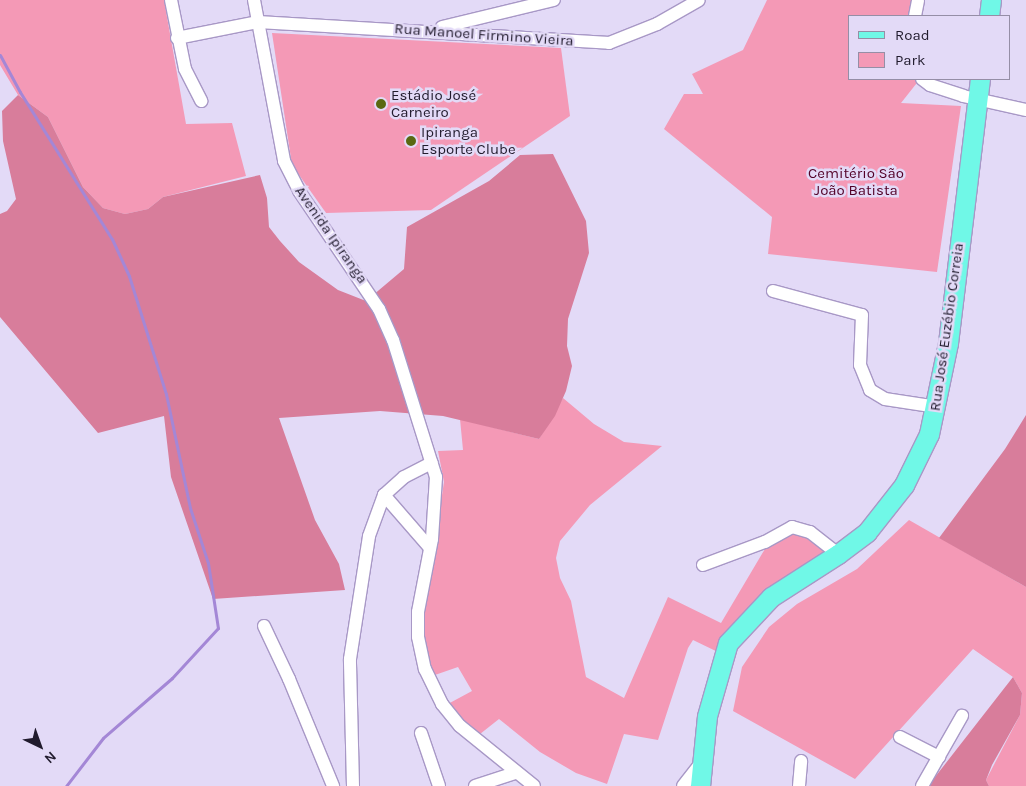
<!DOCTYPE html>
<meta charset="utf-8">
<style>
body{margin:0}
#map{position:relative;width:1026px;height:786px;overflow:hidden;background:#e3daf7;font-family:Karla,sans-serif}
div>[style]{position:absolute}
.green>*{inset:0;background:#f499b6}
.forest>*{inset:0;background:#d87d9b}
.stream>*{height:3px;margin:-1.5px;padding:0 1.5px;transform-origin:1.5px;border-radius:1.5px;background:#a487d6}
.roads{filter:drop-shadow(1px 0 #a898c6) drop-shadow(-1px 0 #a898c6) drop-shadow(0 1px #a898c6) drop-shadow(0 -1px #a898c6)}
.street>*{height:12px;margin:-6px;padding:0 6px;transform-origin:6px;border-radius:6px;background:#fff}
.primary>*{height:19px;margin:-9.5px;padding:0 9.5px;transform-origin:9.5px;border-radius:9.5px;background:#70f8e7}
.dots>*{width:14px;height:14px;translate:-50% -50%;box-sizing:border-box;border:2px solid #e3daf7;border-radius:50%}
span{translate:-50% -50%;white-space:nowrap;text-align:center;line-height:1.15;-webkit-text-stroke:5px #e3daf7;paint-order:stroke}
.street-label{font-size:15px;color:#211b2d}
.poi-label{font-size:15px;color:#211b2d}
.left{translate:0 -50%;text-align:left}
.park-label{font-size:15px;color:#520027}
.legend{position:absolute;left:848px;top:15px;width:162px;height:65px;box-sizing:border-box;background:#e3daf7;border:1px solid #958ea6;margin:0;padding:6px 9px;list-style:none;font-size:15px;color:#211b2d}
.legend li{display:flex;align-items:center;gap:10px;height:25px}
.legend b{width:25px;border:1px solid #958ea6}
.north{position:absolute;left:15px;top:721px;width:50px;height:50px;-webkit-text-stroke:4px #e3daf7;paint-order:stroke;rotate:138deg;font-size:14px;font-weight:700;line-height:20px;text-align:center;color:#211b2d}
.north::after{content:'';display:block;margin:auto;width:18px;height:22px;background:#211b2d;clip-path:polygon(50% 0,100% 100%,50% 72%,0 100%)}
</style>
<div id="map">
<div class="green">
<div style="clip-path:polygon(0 0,164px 0,186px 124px,232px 123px,246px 176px,163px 197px,148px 209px,125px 214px,103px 208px,83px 187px,48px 117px,18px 95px,0 65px)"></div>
<div style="clip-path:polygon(767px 0,918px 0,917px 16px,850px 16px,850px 79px,920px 79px,901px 103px,961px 106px,937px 272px,768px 254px,772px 217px,664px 129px,684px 94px,703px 94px,692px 74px,743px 50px)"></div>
<div style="clip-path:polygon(272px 33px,561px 48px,570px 116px,431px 210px,326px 213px,292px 165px)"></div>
<div style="clip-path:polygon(563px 398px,594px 424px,624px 442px,662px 446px,590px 505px,560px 541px,556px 558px,560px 578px,571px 601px,586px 677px,624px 698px,668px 597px,721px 623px,778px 527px,811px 536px,840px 555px,797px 580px,722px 654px,693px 640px,688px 648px,658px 740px,624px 734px,607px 784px,576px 773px,540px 752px,499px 719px,475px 738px,446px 705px,472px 691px,458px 667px,432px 676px,425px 661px,423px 619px,444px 482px,438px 451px,463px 450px,460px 419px,539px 439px)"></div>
<div style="clip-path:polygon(909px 520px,1026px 587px,1026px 786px,989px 786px,986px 780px,1020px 715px,1022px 693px,1013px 677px,973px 649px,855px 779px,733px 711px,742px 667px,769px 627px,797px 604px,857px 569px)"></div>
</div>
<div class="forest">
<div style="clip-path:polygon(18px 95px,48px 117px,83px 187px,103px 208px,125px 214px,148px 209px,163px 197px,260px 175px,267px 198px,269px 227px,280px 241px,299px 262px,338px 290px,366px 301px,404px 269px,407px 227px,489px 181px,520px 155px,553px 154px,586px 221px,589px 253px,568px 319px,567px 346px,572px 366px,566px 391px,555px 416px,539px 439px,443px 416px,380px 411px,279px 418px,315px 520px,339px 564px,345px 590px,213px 599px,171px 477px,164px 416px,98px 433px,0 317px,0 214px,7px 211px,16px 199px,3px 141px,2px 111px)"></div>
<div style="clip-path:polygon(1026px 415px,1026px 587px,939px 538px,1005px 449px)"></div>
<div style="clip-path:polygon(1013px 677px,1022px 693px,1020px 715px,992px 765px,986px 780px,989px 786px,928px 786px)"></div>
</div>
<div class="stream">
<div style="left:0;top:55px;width:42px;rotate:61.6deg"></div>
<div style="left:20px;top:92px;width:173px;rotate:58deg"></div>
<div style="left:112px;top:239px;width:41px;rotate:65.3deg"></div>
<div style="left:129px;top:276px;width:124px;rotate:72.6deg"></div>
<div style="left:166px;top:394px;width:116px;rotate:78.1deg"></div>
<div style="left:190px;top:508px;width:58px;rotate:71.9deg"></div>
<div style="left:208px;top:563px;width:66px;rotate:81.3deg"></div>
<div style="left:218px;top:628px;width:68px;rotate:132.6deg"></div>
<div style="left:172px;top:678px;width:91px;rotate:139deg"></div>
<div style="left:103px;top:738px;width:61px;rotate:127.6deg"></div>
</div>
<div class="roads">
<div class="street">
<div style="left:171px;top:0;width:70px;rotate:78.5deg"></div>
<div style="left:185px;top:69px;width:36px;rotate:63deg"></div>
<div style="left:254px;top:0;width:164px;rotate:79.4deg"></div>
<div style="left:284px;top:161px;width:34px;rotate:63deg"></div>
<div style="left:299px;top:191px;width:143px;rotate:55.9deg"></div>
<div style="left:379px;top:309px;width:34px;rotate:66deg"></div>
<div style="left:393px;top:340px;width:144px;rotate:72.6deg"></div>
<div style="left:436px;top:477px;width:62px;rotate:93.7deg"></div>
<div style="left:432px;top:539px;width:74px;rotate:100.9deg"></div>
<div style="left:418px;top:612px;width:25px;rotate:90deg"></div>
<div style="left:418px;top:637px;width:33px;rotate:78deg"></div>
<div style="left:425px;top:669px;width:39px;rotate:64deg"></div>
<div style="left:442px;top:704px;width:28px;rotate:51deg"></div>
<div style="left:460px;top:726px;width:95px;rotate:39deg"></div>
<div style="left:915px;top:16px;width:16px;rotate:-79deg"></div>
<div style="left:442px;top:27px;width:115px;rotate:-13.6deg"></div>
<div style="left:177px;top:38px;width:83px;rotate:-11.2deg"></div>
<div style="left:258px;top:22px;width:352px;rotate:3.4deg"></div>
<div style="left:609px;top:43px;width:52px;rotate:-21.6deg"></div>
<div style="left:657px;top:24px;width:48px;rotate:-29.7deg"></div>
<div style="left:922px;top:79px;width:10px;rotate:37deg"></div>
<div style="left:930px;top:85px;width:35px;rotate:18deg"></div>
<div style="left:963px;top:96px;width:65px;rotate:12.5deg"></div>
<div style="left:773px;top:291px;width:92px;rotate:15.1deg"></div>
<div style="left:862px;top:315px;width:50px;rotate:92.3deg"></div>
<div style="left:860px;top:365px;width:27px;rotate:68deg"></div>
<div style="left:870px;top:390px;width:17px;rotate:31deg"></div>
<div style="left:885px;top:399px;width:53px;rotate:8.7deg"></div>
<div style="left:384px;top:495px;width:70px;rotate:49deg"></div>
<div style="left:703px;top:565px;width:66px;rotate:-20.4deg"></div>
<div style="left:765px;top:542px;width:31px;rotate:-29deg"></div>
<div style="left:792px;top:527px;width:19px;rotate:16deg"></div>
<div style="left:810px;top:532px;width:36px;rotate:38deg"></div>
<div style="left:264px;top:626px;width:59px;rotate:64.7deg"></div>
<div style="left:289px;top:679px;width:116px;rotate:67.6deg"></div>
<div style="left:421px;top:733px;width:56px;rotate:71.2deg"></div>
<div style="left:900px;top:737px;width:44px;rotate:27.1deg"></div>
<div style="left:353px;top:786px;width:127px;rotate:-91.4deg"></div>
<div style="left:350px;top:659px;width:124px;rotate:-81.2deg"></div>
<div style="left:369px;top:536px;width:44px;rotate:-69.9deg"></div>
<div style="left:384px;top:495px;width:27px;rotate:-42deg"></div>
<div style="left:404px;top:477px;width:31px;rotate:-27deg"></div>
<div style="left:475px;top:786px;width:42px;rotate:-18deg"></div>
<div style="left:683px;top:786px;width:28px;rotate:-52deg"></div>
<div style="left:799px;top:786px;width:25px;rotate:-85deg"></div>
<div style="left:922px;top:786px;width:81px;rotate:-60.3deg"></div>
</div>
<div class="primary">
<div style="left:989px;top:16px;width:16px;rotate:-83deg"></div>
<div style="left:700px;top:786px;width:70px;rotate:-84.3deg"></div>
<div style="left:707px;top:716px;width:76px;rotate:-74deg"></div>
<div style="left:728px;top:643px;width:63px;rotate:-46.9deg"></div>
<div style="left:771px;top:597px;width:80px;rotate:-32.7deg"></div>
<div style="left:838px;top:554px;width:36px;rotate:-37deg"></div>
<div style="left:867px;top:532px;width:60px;rotate:-51.8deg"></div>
<div style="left:904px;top:485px;width:57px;rotate:-63.9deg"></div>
<div style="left:929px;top:434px;width:93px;rotate:-78.2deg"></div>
<div style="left:948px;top:343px;width:266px;rotate:-83.1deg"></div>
</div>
</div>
<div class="dots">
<div style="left:381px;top:104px;background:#596811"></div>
<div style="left:411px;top:141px;background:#596811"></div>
</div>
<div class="street-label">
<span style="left:484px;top:35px;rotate:4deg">Rua Manoel Firmino Vieira</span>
<span style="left:331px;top:235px;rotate:55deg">Avenida Ipiranga</span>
<span style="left:947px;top:327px;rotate:-82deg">Rua José Euzébio Correia</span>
</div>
<div class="poi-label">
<span class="left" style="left:391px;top:104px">Estádio José<br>Carneiro</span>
<span class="left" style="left:421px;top:141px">Ipiranga<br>Esporte Clube</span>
</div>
<div class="park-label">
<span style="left:856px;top:182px">Cemitério São<br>João Batista</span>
</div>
<ul class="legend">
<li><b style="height:6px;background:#70f8e7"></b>Road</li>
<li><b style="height:14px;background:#f499b6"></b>Park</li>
</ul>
<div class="north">N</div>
</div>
